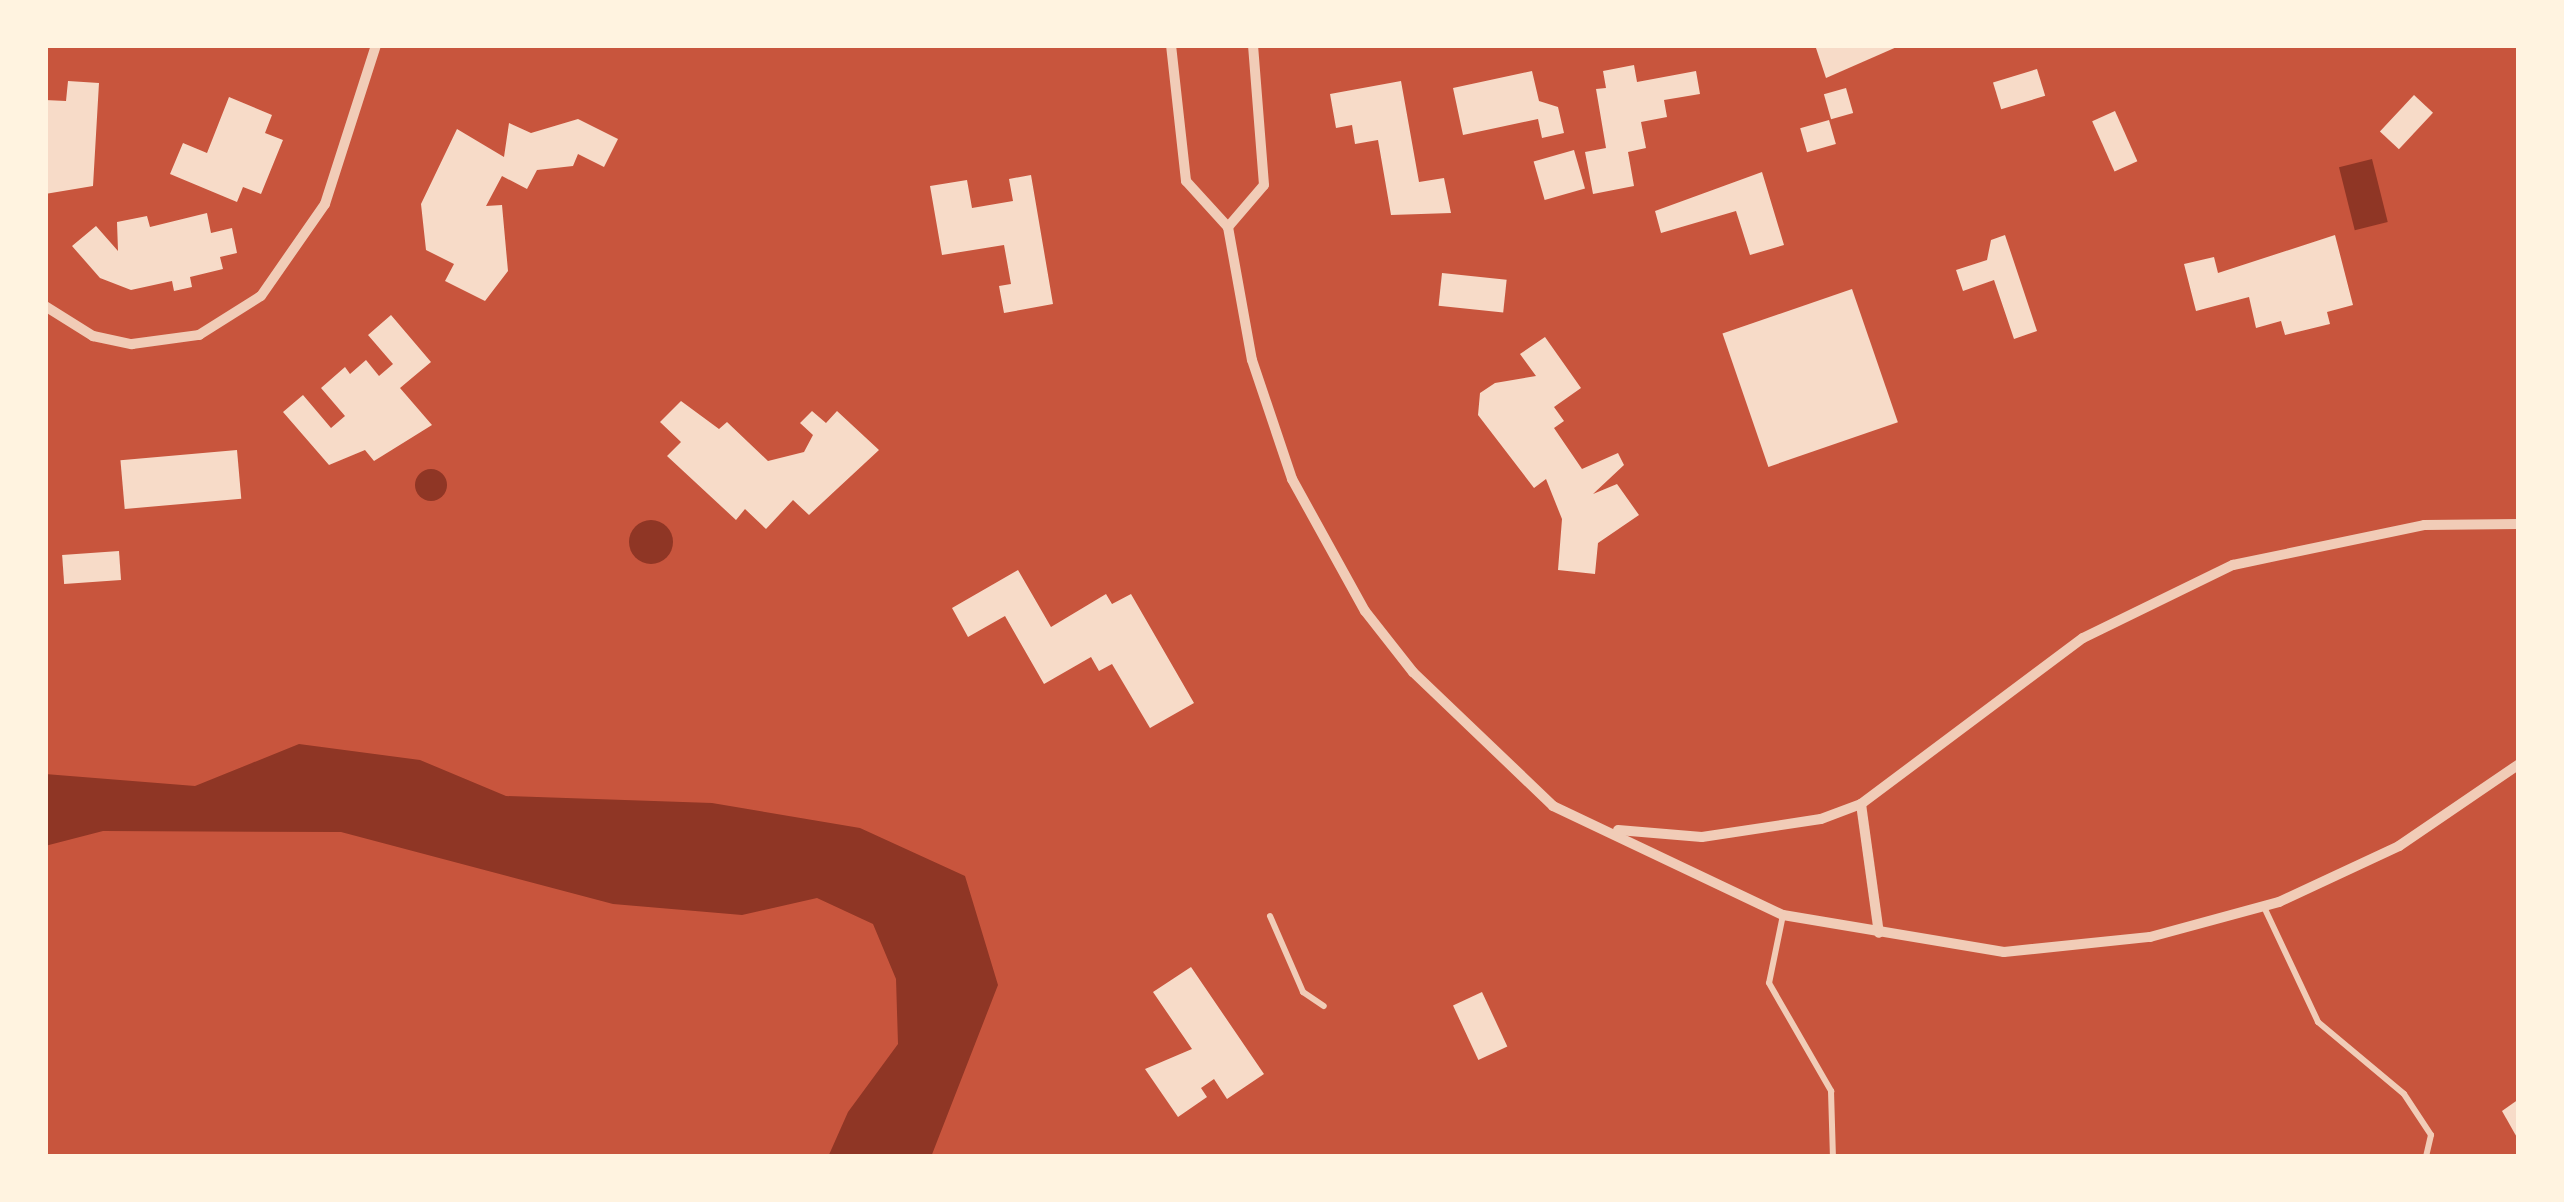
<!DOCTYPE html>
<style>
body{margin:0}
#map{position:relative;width:2564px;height:1202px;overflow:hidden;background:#c8553d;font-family:"Alegreya Sans",sans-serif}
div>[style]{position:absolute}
.water>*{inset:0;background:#8f3625;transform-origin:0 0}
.round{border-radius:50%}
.building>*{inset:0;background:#f7dbc8;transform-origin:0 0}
.service>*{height:6px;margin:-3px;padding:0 3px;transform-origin:3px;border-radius:3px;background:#f1ccb7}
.minor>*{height:10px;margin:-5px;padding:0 5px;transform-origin:5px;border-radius:5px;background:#f1ccb7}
span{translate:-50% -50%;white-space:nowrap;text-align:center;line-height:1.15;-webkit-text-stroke:8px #fff3e0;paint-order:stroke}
.frame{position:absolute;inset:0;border:48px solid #fff3e0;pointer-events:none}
</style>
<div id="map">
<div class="water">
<div style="left:2372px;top:159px;width:65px;height:34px;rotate:76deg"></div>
<div class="round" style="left:415px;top:469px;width:32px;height:32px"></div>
<div class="round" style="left:629px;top:520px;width:44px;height:44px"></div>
<div style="clip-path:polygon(299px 744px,420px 760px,506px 796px,712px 803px,860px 828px,965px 876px,998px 985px,931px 1157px,828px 1157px,848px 1112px,898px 1044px,896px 979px,873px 924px,817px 898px,742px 915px,613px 904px,341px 832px,103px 831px,45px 846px,45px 774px,195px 786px)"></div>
</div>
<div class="building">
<div style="clip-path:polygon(1815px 45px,1899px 45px,1899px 46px,1826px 78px)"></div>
<div style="clip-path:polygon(1634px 65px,1637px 82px,1696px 71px,1700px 94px,1664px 100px,1667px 117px,1641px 122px,1646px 148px,1628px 152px,1634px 186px,1593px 194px,1585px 152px,1606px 148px,1596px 89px,1606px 88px,1603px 71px)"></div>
<div style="left:2037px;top:69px;width:28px;height:46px;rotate:73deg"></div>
<div style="clip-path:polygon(1532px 71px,1539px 101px,1558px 107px,1564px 133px,1542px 138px,1538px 119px,1463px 135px,1453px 88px)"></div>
<div style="clip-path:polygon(68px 81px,99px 83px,93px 186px,45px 194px,45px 100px,66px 101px)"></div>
<div style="clip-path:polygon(1401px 81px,1419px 182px,1444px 178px,1451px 213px,1391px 215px,1378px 140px,1355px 144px,1352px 125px,1336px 128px,1330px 94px)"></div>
<div style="left:1846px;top:88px;width:26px;height:23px;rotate:74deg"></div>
<div style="left:2414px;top:95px;width:26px;height:50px;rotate:43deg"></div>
<div style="clip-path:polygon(229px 97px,272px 115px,265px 133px,283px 140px,261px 194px,243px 187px,237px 202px,170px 174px,183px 143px,207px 153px)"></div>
<div style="left:2115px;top:111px;width:55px;height:25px;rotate:66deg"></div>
<div style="clip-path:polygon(578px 119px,618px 139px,604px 167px,578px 154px,573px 166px,537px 170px,527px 189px,502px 176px,486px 206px,502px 205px,508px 271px,485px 301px,445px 281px,454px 264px,426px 250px,421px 204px,457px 129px,504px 157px,509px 123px,531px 133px)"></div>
<div style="left:1829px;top:120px;width:25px;height:30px;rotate:74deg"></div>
<div style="left:1574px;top:150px;width:40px;height:42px;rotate:74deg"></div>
<div style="clip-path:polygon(1762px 172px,1784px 245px,1750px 255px,1736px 211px,1661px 233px,1655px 211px)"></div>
<div style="clip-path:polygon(1031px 175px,1053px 304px,1004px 313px,999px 286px,1011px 284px,1004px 245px,942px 255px,930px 186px,967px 180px,972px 208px,1013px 201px,1009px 179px)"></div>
<div style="clip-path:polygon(207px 213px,211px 233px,232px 228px,237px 253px,220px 257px,223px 269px,190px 277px,192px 287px,174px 291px,172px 281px,131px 290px,100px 278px,72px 246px,96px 226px,118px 251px,117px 222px,147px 216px,150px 227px)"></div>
<div style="clip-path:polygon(2005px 235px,2037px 331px,2014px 339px,1994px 280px,1963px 291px,1956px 270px,1987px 260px,1991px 240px)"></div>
<div style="clip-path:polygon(2335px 235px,2353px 305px,2327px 312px,2330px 324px,2285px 335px,2281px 321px,2256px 328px,2249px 297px,2196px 311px,2184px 264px,2214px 257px,2218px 273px)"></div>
<div style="left:1442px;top:273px;width:65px;height:33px;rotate:6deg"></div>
<div style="left:1852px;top:289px;width:141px;height:137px;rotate:71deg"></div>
<div style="clip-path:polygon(391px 315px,431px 362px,400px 388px,432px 425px,374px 461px,365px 450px,329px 465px,283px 412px,303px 395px,331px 428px,345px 416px,321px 388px,345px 367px,350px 374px,366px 360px,379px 376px,393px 364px,368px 335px)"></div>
<div style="clip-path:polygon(1545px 337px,1581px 388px,1554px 407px,1564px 421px,1554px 428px,1582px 469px,1618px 453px,1624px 465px,1593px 494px,1617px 484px,1639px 515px,1598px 543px,1595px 574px,1558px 570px,1562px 519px,1546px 479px,1534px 488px,1478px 415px,1480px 393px,1495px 383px,1536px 376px,1520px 354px)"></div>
<div style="clip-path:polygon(681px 401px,719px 429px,727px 422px,768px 461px,804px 452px,813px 435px,800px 423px,812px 411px,826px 423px,837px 411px,879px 450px,809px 515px,793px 500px,766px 529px,745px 509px,736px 520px,667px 456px,681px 442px,660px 422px)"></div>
<div style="left:237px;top:450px;width:49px;height:117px;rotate:85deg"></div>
<div style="left:119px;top:551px;width:29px;height:57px;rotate:86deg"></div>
<div style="clip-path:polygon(1018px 570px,1051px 627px,1106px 594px,1112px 604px,1131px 594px,1194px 703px,1150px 728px,1112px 664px,1099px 671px,1091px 657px,1044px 684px,1005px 616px,968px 637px,952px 608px)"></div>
<div style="clip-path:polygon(1191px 967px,1264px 1074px,1227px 1099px,1214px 1079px,1201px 1088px,1207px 1097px,1178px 1117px,1145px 1069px,1192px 1049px,1153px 992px)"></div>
<div style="left:1482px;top:992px;width:60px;height:32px;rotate:65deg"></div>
<div style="clip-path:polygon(2519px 1099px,2519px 1141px,2502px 1111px)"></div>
</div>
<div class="service">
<div style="left:2264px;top:907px;width:127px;rotate:64.8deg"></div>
<div style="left:2318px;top:1022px;width:112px;rotate:39.9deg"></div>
<div style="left:2404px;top:1094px;width:49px;rotate:56.6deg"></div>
<div style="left:2431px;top:1135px;width:23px;rotate:103deg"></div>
<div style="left:1783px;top:915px;width:69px;rotate:101.6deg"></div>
<div style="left:1769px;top:983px;width:125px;rotate:60.1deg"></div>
<div style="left:1831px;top:1091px;width:66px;rotate:88.3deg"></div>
<div style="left:1270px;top:916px;width:83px;rotate:66.5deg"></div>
<div style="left:1303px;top:992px;width:25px;rotate:34deg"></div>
</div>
<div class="minor">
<div style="left:1171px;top:45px;width:137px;rotate:83.7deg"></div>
<div style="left:1186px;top:181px;width:62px;rotate:47.6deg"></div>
<div style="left:1228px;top:227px;width:135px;rotate:79.8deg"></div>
<div style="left:1252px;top:360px;width:126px;rotate:71.4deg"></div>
<div style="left:1292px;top:479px;width:151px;rotate:61.1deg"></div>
<div style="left:1365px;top:611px;width:78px;rotate:51.8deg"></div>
<div style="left:1413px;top:672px;width:194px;rotate:43.7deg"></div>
<div style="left:1553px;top:806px;width:255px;rotate:25.4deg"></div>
<div style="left:1783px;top:915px;width:224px;rotate:9.5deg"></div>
<div style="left:2004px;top:952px;width:147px;rotate:-5.9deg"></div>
<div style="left:2150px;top:937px;width:134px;rotate:-15.2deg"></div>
<div style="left:2279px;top:902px;width:132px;rotate:-25deg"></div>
<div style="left:2399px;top:846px;width:145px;rotate:-34.3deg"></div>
<div style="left:1228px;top:227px;width:55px;rotate:-49.4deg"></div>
<div style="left:1264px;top:185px;width:140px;rotate:-94.5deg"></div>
<div style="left:45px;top:306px;width:57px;rotate:32deg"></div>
<div style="left:93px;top:336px;width:40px;rotate:12deg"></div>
<div style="left:132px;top:344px;width:68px;rotate:-7.7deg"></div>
<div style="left:199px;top:335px;width:73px;rotate:-32.2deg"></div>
<div style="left:261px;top:296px;width:112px;rotate:-55.2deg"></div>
<div style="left:325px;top:204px;width:167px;rotate:-72.2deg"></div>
<div style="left:1861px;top:804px;width:130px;rotate:82.1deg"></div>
<div style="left:1618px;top:830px;width:84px;rotate:4.8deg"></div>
<div style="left:1702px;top:837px;width:120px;rotate:-8.6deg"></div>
<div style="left:1821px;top:819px;width:43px;rotate:-20.6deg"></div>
<div style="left:1861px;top:804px;width:277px;rotate:-36.8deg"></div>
<div style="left:2083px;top:638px;width:167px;rotate:-26deg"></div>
<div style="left:2233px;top:565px;width:195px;rotate:-11.8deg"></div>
<div style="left:2424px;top:525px;width:95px;rotate:-0.6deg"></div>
</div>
<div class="frame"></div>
</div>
